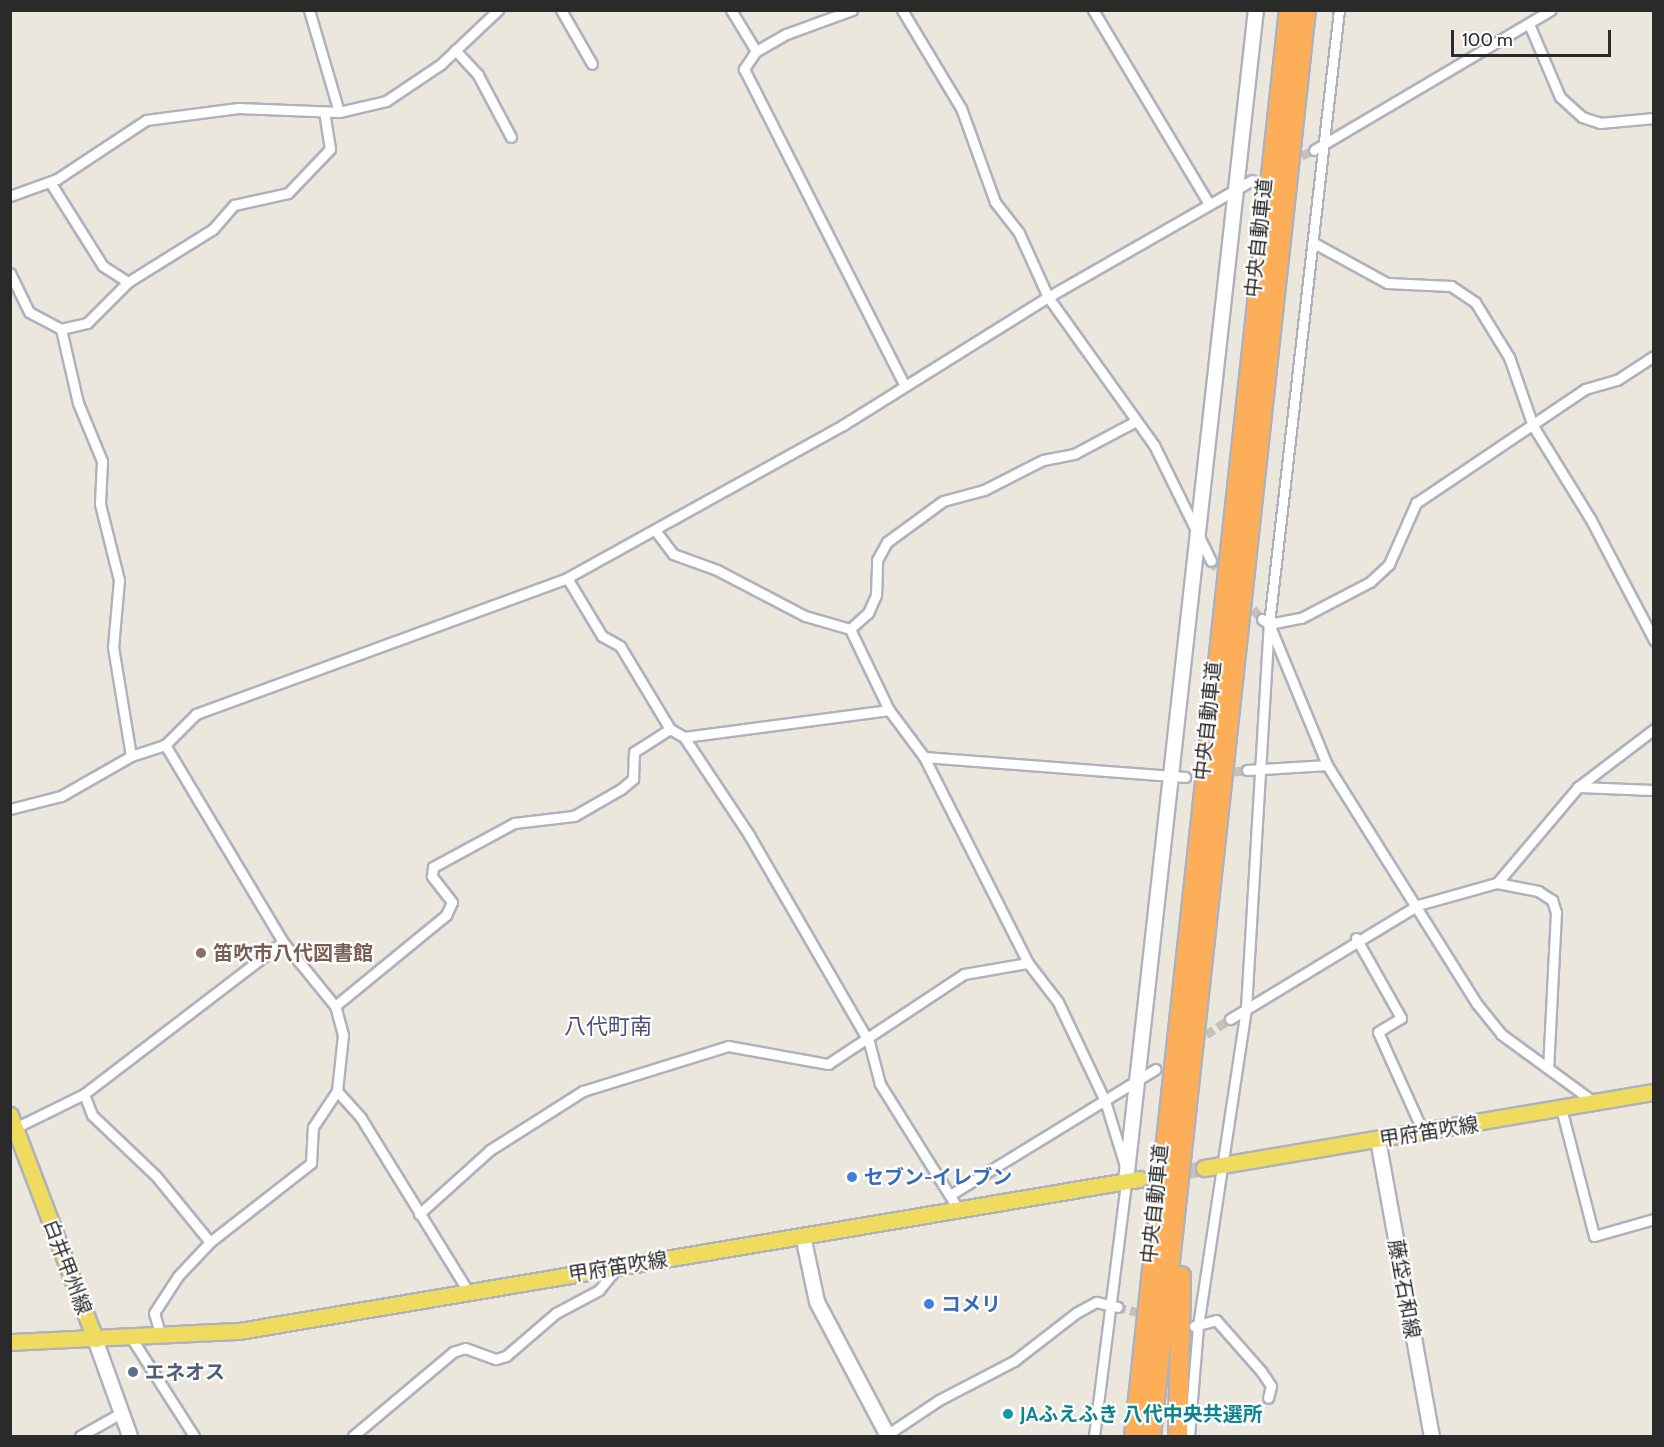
<!DOCTYPE html>
<meta charset="utf-8">
<style>
body{margin:0}
#map{position:relative;width:1664px;height:1447px;overflow:hidden;background:#ece7dd;font-family:Cabin,"Noto Sans JP",sans-serif}
div>[style]{position:absolute}
.street-tunnel>*{height:9px;margin-top:-4.5px;transform-origin:0;background:repeating-linear-gradient(90deg,#c5c1b9 0 9px,transparent 0 13.5px)}
.primary-tunnel>*{height:15px;margin-top:-7.5px;transform-origin:0;background:repeating-linear-gradient(90deg,#c5c1b9 0 15px,transparent 0 23px)}
.roads{filter:drop-shadow(2px 0 #b0b1be) drop-shadow(-2px 0 #b0b1be) drop-shadow(0 2px #b0b1be) drop-shadow(0 -2px #b0b1be)}
.street>*{height:9px;margin:-4.5px;padding:0 4.5px;transform-origin:4.5px;border-radius:4.5px;background:#fff}
.secondary>*{height:14px;margin:-7px;padding:0 7px;transform-origin:7px;border-radius:7px;background:#fff}
.primary>*{height:15px;margin:-7.5px;padding:0 7.5px;transform-origin:7.5px;border-radius:7.5px;background:#efdc5f}
.highway>*{height:18px;margin:-9px;padding:0 9px;transform-origin:9px;border-radius:9px;background:#fcaf58}
.dots>*{width:16px;height:16px;translate:-50% -50%;box-sizing:border-box;border:3px solid #fff;border-radius:50%}
span{translate:-50% -50%;white-space:nowrap;text-align:center;line-height:1.15;-webkit-text-stroke:4.5px #fff;paint-order:stroke}
.street-label{font-size:20px;color:#2a2a2a}
.education-label{font-size:20px;color:#785e54;font-weight:700}
.left{translate:0 -50%;text-align:left}
.shop-label{font-size:20px;color:#366cbe;font-weight:700}
.service-label{font-size:20px;color:#4e5e75;font-weight:700}
.culture-label{font-size:20px;color:#0d838f;font-weight:700}
.quarter-label{font-size:22px;color:#4b4f7b}
.frame{position:absolute;inset:0;border:12px solid #2a2a2a;pointer-events:none}
.scale{position:absolute;left:1451px;top:30px;width:160px;height:27px;box-sizing:border-box;border:3px solid #2a2a2a;border-top:0;padding-left:8px;font-size:18px;line-height:21px;white-space:nowrap;color:#2a2a2a;-webkit-text-stroke:4px #fff;paint-order:stroke}
</style>
<div id="map">
<div class="street-tunnel">
<div style="left:1289px;top:162px;width:28px;rotate:-26deg"></div>
<div style="left:1211px;top:561px;width:25px;rotate:50deg"></div>
<div style="left:1244px;top:599px;width:27px;rotate:48deg"></div>
<div style="left:1220px;top:773px;width:27px;rotate:-6deg"></div>
<div style="left:1195px;top:1042px;width:42px;rotate:-33.3deg"></div>
<div style="left:1117px;top:1307px;width:34px;rotate:14deg"></div>
</div>
<div class="primary-tunnel">
<div style="left:1139px;top:1179px;width:66px;rotate:-9.6deg"></div>
</div>
<div class="roads">
<div class="street">
<div style="left:309px;top:10px;width:106px;rotate:73.6deg"></div>
<div style="left:561px;top:10px;width:62px;rotate:60.1deg"></div>
<div style="left:731px;top:10px;width:48px;rotate:58.6deg"></div>
<div style="left:852px;top:10px;width:70px;rotate:160deg"></div>
<div style="left:786px;top:34px;width:34px;rotate:150deg"></div>
<div style="left:756px;top:51px;width:22px;rotate:124deg"></div>
<div style="left:744px;top:69px;width:353px;rotate:63.1deg"></div>
<div style="left:902px;top:10px;width:114px;rotate:59deg"></div>
<div style="left:961px;top:108px;width:100px;rotate:70.1deg"></div>
<div style="left:995px;top:202px;width:39px;rotate:52deg"></div>
<div style="left:1019px;top:233px;width:70px;rotate:65.6deg"></div>
<div style="left:1048px;top:297px;width:182px;rotate:54.4deg"></div>
<div style="left:1154px;top:445px;width:129px;rotate:63.8deg"></div>
<div style="left:1093px;top:10px;width:224px;rotate:59.1deg"></div>
<div style="left:1529px;top:24px;width:79px;rotate:67deg"></div>
<div style="left:1560px;top:97px;width:30px;rotate:42deg"></div>
<div style="left:1582px;top:117px;width:19px;rotate:18deg"></div>
<div style="left:1600px;top:123px;width:54px;rotate:-5.3deg"></div>
<div style="left:455px;top:50px;width:34px;rotate:47deg"></div>
<div style="left:478px;top:75px;width:70px;rotate:62deg"></div>
<div style="left:1314px;top:150px;width:275px;rotate:-30.6deg"></div>
<div style="left:50px;top:182px;width:99px;rotate:57.8deg"></div>
<div style="left:103px;top:266px;width:30px;rotate:33deg"></div>
<div style="left:10px;top:196px;width:50px;rotate:-19.9deg"></div>
<div style="left:57px;top:179px;width:107px;rotate:-33.5deg"></div>
<div style="left:146px;top:120px;width:93px;rotate:-7.4deg"></div>
<div style="left:238px;top:108px;width:101px;rotate:2.3deg"></div>
<div style="left:339px;top:112px;width:48px;rotate:-13.2deg"></div>
<div style="left:386px;top:101px;width:66px;rotate:-33.9deg"></div>
<div style="left:441px;top:64px;width:79px;rotate:-43.5deg"></div>
<div style="left:1314px;top:243px;width:83px;rotate:28.7deg"></div>
<div style="left:1387px;top:283px;width:64px;rotate:2.7deg"></div>
<div style="left:1451px;top:286px;width:29px;rotate:34deg"></div>
<div style="left:1475px;top:302px;width:65px;rotate:58.3deg"></div>
<div style="left:1509px;top:357px;width:73px;rotate:70.8deg"></div>
<div style="left:1533px;top:426px;width:110px;rotate:58.3deg"></div>
<div style="left:1591px;top:520px;width:136px;rotate:62.3deg"></div>
<div style="left:10px;top:273px;width:43px;rotate:64deg"></div>
<div style="left:29px;top:312px;width:36px;rotate:28deg"></div>
<div style="left:61px;top:329px;width:76px;rotate:77.1deg"></div>
<div style="left:78px;top:403px;width:63px;rotate:67.5deg"></div>
<div style="left:102px;top:461px;width:43px;rotate:92.7deg"></div>
<div style="left:100px;top:504px;width:78px;rotate:76deg"></div>
<div style="left:119px;top:580px;width:67px;rotate:95.1deg"></div>
<div style="left:113px;top:647px;width:110px;rotate:80.6deg"></div>
<div style="left:61px;top:329px;width:27px;rotate:-13deg"></div>
<div style="left:87px;top:323px;width:58px;rotate:-45deg"></div>
<div style="left:128px;top:282px;width:100px;rotate:-31.9deg"></div>
<div style="left:213px;top:229px;width:32px;rotate:-49deg"></div>
<div style="left:234px;top:205px;width:55px;rotate:-12.5deg"></div>
<div style="left:288px;top:193px;width:61px;rotate:-46.3deg"></div>
<div style="left:330px;top:149px;width:38px;rotate:-99deg"></div>
<div style="left:655px;top:530px;width:30px;rotate:53deg"></div>
<div style="left:673px;top:554px;width:47px;rotate:20deg"></div>
<div style="left:717px;top:570px;width:99px;rotate:27.6deg"></div>
<div style="left:805px;top:616px;width:47px;rotate:16.1deg"></div>
<div style="left:850px;top:629px;width:24px;rotate:-42deg"></div>
<div style="left:868px;top:613px;width:20px;rotate:-66deg"></div>
<div style="left:876px;top:595px;width:35px;rotate:-88deg"></div>
<div style="left:877px;top:560px;width:21px;rotate:-61deg"></div>
<div style="left:887px;top:542px;width:69px;rotate:-36.2deg"></div>
<div style="left:943px;top:501px;width:42px;rotate:-15deg"></div>
<div style="left:984px;top:490px;width:66px;rotate:-27deg"></div>
<div style="left:1043px;top:460px;width:32px;rotate:-11deg"></div>
<div style="left:1074px;top:454px;width:70px;rotate:-28deg"></div>
<div style="left:567px;top:578px;width:68px;rotate:58.9deg"></div>
<div style="left:602px;top:636px;width:21px;rotate:29deg"></div>
<div style="left:620px;top:646px;width:97px;rotate:58.9deg"></div>
<div style="left:670px;top:729px;width:16px;rotate:30deg"></div>
<div style="left:684px;top:737px;width:118px;rotate:56.4deg"></div>
<div style="left:749px;top:835px;width:239px;rotate:59.9deg"></div>
<div style="left:869px;top:1042px;width:43px;rotate:75.3deg"></div>
<div style="left:880px;top:1084px;width:147px;rotate:58deg"></div>
<div style="left:1262px;top:619px;width:9px;rotate:36deg"></div>
<div style="left:1269px;top:624px;width:152px;rotate:67.6deg"></div>
<div style="left:1327px;top:765px;width:282px;rotate:57.9deg"></div>
<div style="left:1477px;top:1004px;width:38px;rotate:51deg"></div>
<div style="left:1501px;top:1034px;width:115px;rotate:36.2deg"></div>
<div style="left:1269px;top:624px;width:33px;rotate:-11deg"></div>
<div style="left:1301px;top:618px;width:78px;rotate:-27.6deg"></div>
<div style="left:1370px;top:582px;width:26px;rotate:-43deg"></div>
<div style="left:1389px;top:564px;width:67px;rotate:-66.1deg"></div>
<div style="left:1416px;top:503px;width:204px;rotate:-34deg"></div>
<div style="left:1585px;top:389px;width:33px;rotate:-16deg"></div>
<div style="left:1617px;top:380px;width:44px;rotate:-33deg"></div>
<div style="left:850px;top:629px;width:90px;rotate:64.3deg"></div>
<div style="left:684px;top:737px;width:207px;rotate:-7.5deg"></div>
<div style="left:889px;top:710px;width:59px;rotate:53.3deg"></div>
<div style="left:924px;top:757px;width:231px;rotate:63.2deg"></div>
<div style="left:1028px;top:963px;width:49px;rotate:52.4deg"></div>
<div style="left:1058px;top:1002px;width:110px;rotate:64.6deg"></div>
<div style="left:1105px;top:1101px;width:68px;rotate:72.9deg"></div>
<div style="left:924px;top:757px;width:262px;rotate:4.4deg"></div>
<div style="left:1247px;top:770px;width:80px;rotate:-3.6deg"></div>
<div style="left:1578px;top:787px;width:76px;rotate:2.3deg"></div>
<div style="left:10px;top:809px;width:53px;rotate:-14.3deg"></div>
<div style="left:61px;top:796px;width:81px;rotate:-29.7deg"></div>
<div style="left:131px;top:756px;width:36px;rotate:-18deg"></div>
<div style="left:165px;top:745px;width:44px;rotate:-45deg"></div>
<div style="left:196px;top:714px;width:395px;rotate:-20.1deg"></div>
<div style="left:567px;top:578px;width:316px;rotate:-29deg"></div>
<div style="left:843px;top:425px;width:242px;rotate:-32deg"></div>
<div style="left:1048px;top:297px;width:235px;rotate:-29.8deg"></div>
<div style="left:1497px;top:883px;width:42px;rotate:11deg"></div>
<div style="left:1538px;top:891px;width:17px;rotate:33deg"></div>
<div style="left:1552px;top:900px;width:13px;rotate:72deg"></div>
<div style="left:1556px;top:912px;width:156px;rotate:92.9deg"></div>
<div style="left:1356px;top:938px;width:92px;rotate:60.6deg"></div>
<div style="left:1401px;top:1018px;width:27px;rotate:149deg"></div>
<div style="left:1378px;top:1032px;width:112px;rotate:65.7deg"></div>
<div style="left:335px;top:1006px;width:144px;rotate:-39.3deg"></div>
<div style="left:446px;top:915px;width:14px;rotate:-65deg"></div>
<div style="left:452px;top:902px;width:33px;rotate:-128deg"></div>
<div style="left:432px;top:876px;width:9px;rotate:-84deg"></div>
<div style="left:433px;top:867px;width:92px;rotate:-28.5deg"></div>
<div style="left:514px;top:823px;width:60px;rotate:-6.7deg"></div>
<div style="left:574px;top:816px;width:54px;rotate:-29.9deg"></div>
<div style="left:621px;top:789px;width:16px;rotate:-40deg"></div>
<div style="left:633px;top:779px;width:27px;rotate:-88deg"></div>
<div style="left:634px;top:752px;width:43px;rotate:-32.6deg"></div>
<div style="left:1230px;top:1019px;width:220px;rotate:-31.2deg"></div>
<div style="left:1418px;top:905px;width:82px;rotate:-15.6deg"></div>
<div style="left:1497px;top:883px;width:126px;rotate:-49.8deg"></div>
<div style="left:1578px;top:787px;width:96px;rotate:-37.3deg"></div>
<div style="left:337px;top:1091px;width:36px;rotate:48deg"></div>
<div style="left:361px;top:1118px;width:203px;rotate:58.3deg"></div>
<div style="left:84px;top:1094px;width:22px;rotate:69deg"></div>
<div style="left:92px;top:1115px;width:88px;rotate:43.6deg"></div>
<div style="left:156px;top:1176px;width:85px;rotate:50.7deg"></div>
<div style="left:1561px;top:1108px;width:132px;rotate:75.5deg"></div>
<div style="left:1594px;top:1236px;width:62px;rotate:-15.8deg"></div>
<div style="left:15px;top:1128px;width:77px;rotate:-26.2deg"></div>
<div style="left:84px;top:1094px;width:250px;rotate:-37.4deg"></div>
<div style="left:950px;top:1195px;width:241px;rotate:-31.5deg"></div>
<div style="left:419px;top:1214px;width:96px;rotate:-42deg"></div>
<div style="left:490px;top:1150px;width:110px;rotate:-32.4deg"></div>
<div style="left:583px;top:1091px;width:152px;rotate:-17.2deg"></div>
<div style="left:728px;top:1046px;width:102px;rotate:10.2deg"></div>
<div style="left:828px;top:1064px;width:163px;rotate:-33.5deg"></div>
<div style="left:964px;top:974px;width:65px;rotate:-9.8deg"></div>
<div style="left:1194px;top:1326px;width:23px;rotate:-15deg"></div>
<div style="left:1216px;top:1320px;width:68px;rotate:48.6deg"></div>
<div style="left:1261px;top:1371px;width:18px;rotate:56deg"></div>
<div style="left:1271px;top:1386px;width:12px;rotate:104deg"></div>
<div style="left:161px;top:1337px;width:25px;rotate:-106deg"></div>
<div style="left:154px;top:1313px;width:44px;rotate:-57deg"></div>
<div style="left:178px;top:1276px;width:47px;rotate:-46.7deg"></div>
<div style="left:210px;top:1242px;width:128px;rotate:-38deg"></div>
<div style="left:311px;top:1163px;width:36px;rotate:-87deg"></div>
<div style="left:313px;top:1127px;width:43px;rotate:-56.3deg"></div>
<div style="left:337px;top:1091px;width:56px;rotate:-83.9deg"></div>
<div style="left:343px;top:1035px;width:30px;rotate:-105deg"></div>
<div style="left:335px;top:1006px;width:82px;rotate:-129.1deg"></div>
<div style="left:283px;top:942px;width:230px;rotate:-120.9deg"></div>
<div style="left:132px;top:1339px;width:115px;rotate:57.4deg"></div>
<div style="left:80px;top:1436px;width:47px;rotate:-29.3deg"></div>
<div style="left:353px;top:1436px;width:131px;rotate:-40deg"></div>
<div style="left:453px;top:1352px;width:13px;rotate:-18deg"></div>
<div style="left:465px;top:1348px;width:33px;rotate:20deg"></div>
<div style="left:496px;top:1359px;width:10px;rotate:-17deg"></div>
<div style="left:506px;top:1356px;width:66px;rotate:-40.7deg"></div>
<div style="left:556px;top:1313px;width:49px;rotate:-28.1deg"></div>
<div style="left:599px;top:1290px;width:28px;rotate:-51deg"></div>
<div style="left:885px;top:1436px;width:65px;rotate:-33.7deg"></div>
<div style="left:939px;top:1400px;width:85px;rotate:-27.5deg"></div>
<div style="left:1014px;top:1361px;width:78px;rotate:-37.7deg"></div>
<div style="left:1076px;top:1313px;width:23px;rotate:-29deg"></div>
<div style="left:1096px;top:1302px;width:22px;rotate:13deg"></div>
<div style="left:1094px;top:1436px;width:257px;rotate:-82.8deg"></div>
<div style="left:1189px;top:1436px;width:110px;rotate:-85.3deg"></div>
<div style="left:1198px;top:1326px;width:322px;rotate:-81.4deg"></div>
<div style="left:1246px;top:1008px;width:385px;rotate:-86.6deg"></div>
<div style="left:1269px;top:624px;width:618px;rotate:-83.5deg"></div>
</div>
<div class="secondary">
<div style="left:1378px;top:1140px;width:301px;rotate:79.7deg"></div>
<div style="left:1126px;top:1181px;width:1178px;rotate:-83.67deg"></div>
<div style="left:803px;top:1236px;width:67px;rotate:78deg"></div>
<div style="left:817px;top:1302px;width:152px;rotate:62.1deg"></div>
<div style="left:95px;top:1339px;width:103px;rotate:70.2deg"></div>
</div>
<div class="primary">
<div style="left:10px;top:1115px;width:240px;rotate:69.2deg"></div>
<div style="left:1204px;top:1168px;width:456px;rotate:-9.6deg"></div>
<div style="left:10px;top:1342px;width:229px;rotate:-2.8deg"></div>
<div style="left:239px;top:1331px;width:913px;rotate:-9.59deg"></div>
</div>
<div class="highway">
<div style="left:1134px;top:1436px;width:1434px;rotate:-83.8deg"></div>
<div style="left:1151px;top:1436px;width:1434px;rotate:-83.8deg"></div>
<div style="left:1178px;top:1436px;width:160px;rotate:-88.9deg"></div>
</div>
</div>
<div class="dots">
<div style="left:201px;top:953px;background:#8d6e63"></div>
<div style="left:852px;top:1177px;background:#3f7fe0"></div>
<div style="left:929px;top:1304px;background:#3f7fe0"></div>
<div style="left:133px;top:1372px;background:#5c6f8a"></div>
<div style="left:1008px;top:1414px;background:#0f9aa8"></div>
</div>
<div class="street-label">
<span style="left:1259px;top:238px;rotate:-84deg">中央自動車道</span>
<span style="left:1208px;top:721px;rotate:-84deg">中央自動車道</span>
<span style="left:1429px;top:1132px;rotate:-9deg">甲府笛吹線</span>
<span style="left:1155px;top:1204px;rotate:-84deg">中央自動車道</span>
<span style="left:67px;top:1267px;rotate:69deg">白井甲州線</span>
<span style="left:618px;top:1267px;rotate:-9deg">甲府笛吹線</span>
<span style="left:1404px;top:1289px;rotate:80deg">藤垈石和線</span>
</div>
<div class="education-label">
<span class="left" style="left:213px;top:953px">笛吹市八代図書館</span>
</div>
<div class="shop-label">
<span class="left" style="left:864px;top:1177px">セブン-イレブン</span>
<span class="left" style="left:941px;top:1304px">コメリ</span>
</div>
<div class="service-label">
<span class="left" style="left:145px;top:1372px">エネオス</span>
</div>
<div class="culture-label">
<span class="left" style="left:1020px;top:1414px">JAふえふき 八代中央共選所</span>
</div>
<div class="quarter-label">
<span style="left:608px;top:1027px">八代町南</span>
</div>
<div class="frame"></div>
<div class="scale">100 m</div>
</div>
